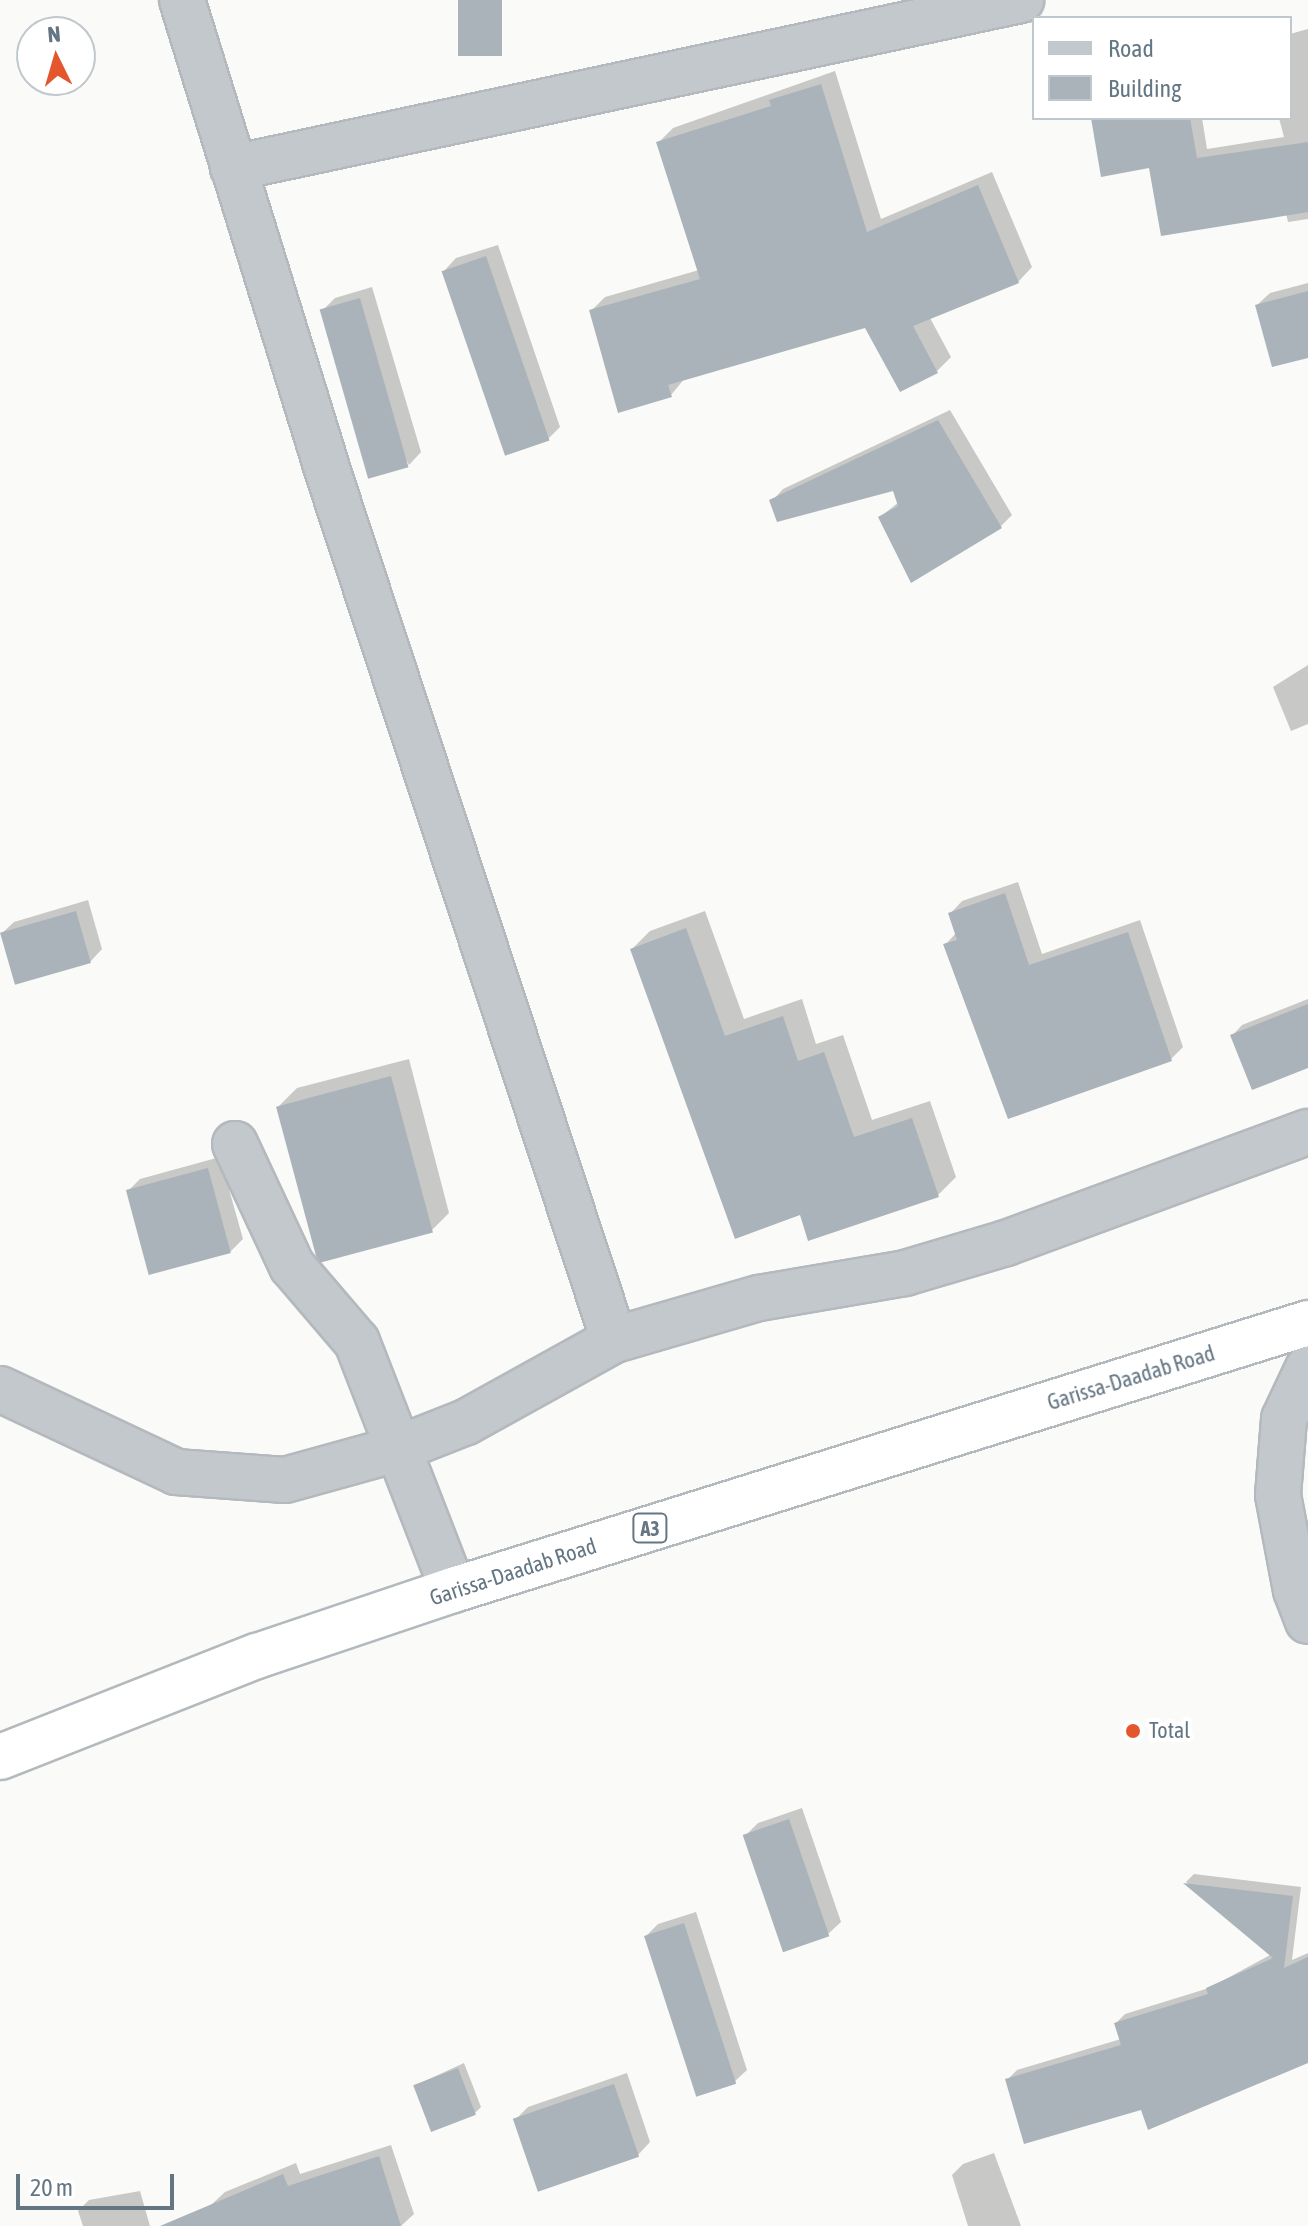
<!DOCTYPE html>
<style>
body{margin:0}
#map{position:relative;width:1308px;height:2226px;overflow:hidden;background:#fafaf8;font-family:"Asap Condensed",sans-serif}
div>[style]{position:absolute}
.shadow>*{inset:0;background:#0003}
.building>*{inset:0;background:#aab3b9;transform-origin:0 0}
.roads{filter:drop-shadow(2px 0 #b4b9bd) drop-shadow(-2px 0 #b4b9bd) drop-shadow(0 2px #b4b9bd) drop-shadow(0 -2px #b4b9bd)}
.minor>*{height:44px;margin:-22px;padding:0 22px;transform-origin:22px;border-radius:22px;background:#c3c8cc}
.highway>*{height:44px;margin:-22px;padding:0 22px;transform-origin:22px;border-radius:22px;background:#fff}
.dots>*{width:22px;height:22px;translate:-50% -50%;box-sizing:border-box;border:4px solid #fff;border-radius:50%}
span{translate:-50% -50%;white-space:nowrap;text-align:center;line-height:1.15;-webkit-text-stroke:8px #fff;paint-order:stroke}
.shield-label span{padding:2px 6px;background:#fff;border:2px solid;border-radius:6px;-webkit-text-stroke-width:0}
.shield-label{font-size:20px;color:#657683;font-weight:700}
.street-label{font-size:22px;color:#657683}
.poi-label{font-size:22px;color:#657683}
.left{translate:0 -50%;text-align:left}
.legend{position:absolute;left:1032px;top:16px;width:260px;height:104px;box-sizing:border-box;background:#fff;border:2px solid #c1c8cd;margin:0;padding:10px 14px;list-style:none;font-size:24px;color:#657683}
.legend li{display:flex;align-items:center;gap:16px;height:40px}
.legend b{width:40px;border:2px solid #c1c8cd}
.north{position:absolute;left:16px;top:16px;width:80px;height:80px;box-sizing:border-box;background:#fff;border:2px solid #c1c8cd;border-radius:50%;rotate:355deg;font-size:22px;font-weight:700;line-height:32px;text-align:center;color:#657683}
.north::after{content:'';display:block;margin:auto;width:28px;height:36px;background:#e4572e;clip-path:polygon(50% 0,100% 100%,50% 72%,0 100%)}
.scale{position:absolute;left:16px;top:2174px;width:158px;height:36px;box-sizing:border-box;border:4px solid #657683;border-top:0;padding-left:10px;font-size:24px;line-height:28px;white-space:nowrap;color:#657683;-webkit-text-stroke:6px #fff;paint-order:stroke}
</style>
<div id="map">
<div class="shadow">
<div style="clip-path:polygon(1308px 29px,1308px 219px,1288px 222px,1286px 213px,1151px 166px,1093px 118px,1202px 118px,1207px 149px,1284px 137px,1279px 118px,1290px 118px,1290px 34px)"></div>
<div style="clip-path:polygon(835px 71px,881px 219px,992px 172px,1032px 267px,1018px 282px,930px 318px,951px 357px,937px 371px,901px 389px,866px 325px,685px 378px,671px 395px,591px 311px,605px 297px,699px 270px,659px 142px,673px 128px)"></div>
<div style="clip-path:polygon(498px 245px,560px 427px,548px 439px,444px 271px,456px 258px)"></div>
<div style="clip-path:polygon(1308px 283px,1308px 356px,1257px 305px,1270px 293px)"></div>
<div style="clip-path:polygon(372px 287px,421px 452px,409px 465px,322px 311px,335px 298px)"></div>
<div style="clip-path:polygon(950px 410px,1012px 515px,1001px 526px,880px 517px,899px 502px,894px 489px,772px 501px,783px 489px)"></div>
<div style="clip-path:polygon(1308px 665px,1308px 724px,1291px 731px,1273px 687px)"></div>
<div style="clip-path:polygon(1018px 882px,1042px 954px,1140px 920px,1183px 1047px,1171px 1059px,945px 945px,956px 933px,950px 914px,962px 901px)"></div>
<div style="clip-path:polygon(88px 900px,102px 949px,90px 962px,1px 934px,14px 922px)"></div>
<div style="clip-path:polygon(705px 911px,744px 1019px,802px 999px,816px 1044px,843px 1035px,872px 1120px,930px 1101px,956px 1177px,938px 1195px,801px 1213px,632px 949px,650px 931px)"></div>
<div style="clip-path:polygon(1308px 999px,1308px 1066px,1232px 1036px,1242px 1025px)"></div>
<div style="clip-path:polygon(409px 1059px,449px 1213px,431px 1231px,279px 1106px,297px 1088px)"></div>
<div style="clip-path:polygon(220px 1157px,243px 1239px,230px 1252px,128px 1191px,140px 1179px)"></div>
<div style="clip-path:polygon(802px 1808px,841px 1922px,828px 1934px,746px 1835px,758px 1823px)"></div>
<div style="clip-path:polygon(1194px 1874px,1301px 1887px,1292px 1960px,1308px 1953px,1308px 2061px,1143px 2107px,1008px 2079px,1017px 2070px,1121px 2039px,1116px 2023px,1125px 2014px,1209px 1988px,1272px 1954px,1186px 1882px)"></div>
<div style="clip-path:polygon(696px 1912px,747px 2070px,734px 2082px,646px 1936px,658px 1924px)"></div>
<div style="clip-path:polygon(464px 2063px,481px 2107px,475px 2113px,416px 2085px)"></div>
<div style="clip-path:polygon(627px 2073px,650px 2142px,638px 2155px,515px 2120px,528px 2107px)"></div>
<div style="clip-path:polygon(391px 2145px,414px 2214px,401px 2226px,221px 2226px,212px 2204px,225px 2192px,296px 2163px,300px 2174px)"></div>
<div style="clip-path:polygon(994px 2153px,1021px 2226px,968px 2226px,952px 2175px,963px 2164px)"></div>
<div style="clip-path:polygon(140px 2191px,150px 2226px,83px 2226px,78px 2211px,89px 2200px)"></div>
</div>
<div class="building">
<div style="left:458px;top:0;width:44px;height:56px"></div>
<div style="clip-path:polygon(821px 84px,867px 232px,978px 185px,1019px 283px,913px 326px,938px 373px,900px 392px,865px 328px,668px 385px,672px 397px,618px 413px,589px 310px,700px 279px,656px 142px,771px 106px,769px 100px)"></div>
<div style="clip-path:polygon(1091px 118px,1190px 118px,1197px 158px,1308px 142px,1308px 212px,1161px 236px,1149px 168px,1101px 177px)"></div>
<div style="left:486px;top:256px;width:195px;height:47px;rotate:71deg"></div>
<div style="clip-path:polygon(1308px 291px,1308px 358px,1272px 367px,1255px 305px)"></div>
<div style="left:360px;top:298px;width:176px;height:42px;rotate:74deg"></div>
<div style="clip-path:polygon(938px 420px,1002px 528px,911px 583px,878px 517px,898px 506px,893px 491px,777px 522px,769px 500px)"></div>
<div style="clip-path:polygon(1005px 893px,1029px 965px,1128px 932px,1172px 1061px,1008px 1119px,943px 944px,957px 940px,948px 913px)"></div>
<div style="left:76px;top:911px;width:54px;height:79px;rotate:74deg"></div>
<div style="clip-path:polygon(686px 928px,725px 1036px,783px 1016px,798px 1061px,824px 1052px,854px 1137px,912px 1118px,939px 1197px,808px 1241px,800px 1215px,735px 1239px,630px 949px)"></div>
<div style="clip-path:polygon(1308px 1004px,1308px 1068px,1252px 1090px,1230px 1035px)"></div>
<div style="left:391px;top:1076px;width:162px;height:119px;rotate:75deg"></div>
<div style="left:208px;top:1168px;width:88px;height:85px;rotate:75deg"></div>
<div style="left:789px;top:1819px;width:124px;height:49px;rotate:71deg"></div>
<div style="clip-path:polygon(1183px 1883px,1293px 1896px,1284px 1968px,1308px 1957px,1308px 2063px,1148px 2130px,1141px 2110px,1024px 2144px,1005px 2079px,1121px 2045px,1114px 2023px,1208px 1994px,1206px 1988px,1273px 1958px)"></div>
<div style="left:684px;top:1923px;width:169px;height:42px;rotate:72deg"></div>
<div style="left:458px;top:2068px;width:50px;height:48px;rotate:69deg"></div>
<div style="left:614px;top:2084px;width:77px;height:107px;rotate:71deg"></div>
<div style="clip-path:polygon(379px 2156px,401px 2226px,160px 2226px,283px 2174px,288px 2186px)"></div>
</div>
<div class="roads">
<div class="minor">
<div style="left:182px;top:0;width:485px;rotate:72.8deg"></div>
<div style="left:325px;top:463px;width:923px;rotate:71.76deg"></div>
<div style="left:233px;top:168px;width:806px;rotate:-12.04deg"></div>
<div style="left:235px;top:1144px;width:135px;rotate:65deg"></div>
<div style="left:292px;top:1266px;width:100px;rotate:49.5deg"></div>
<div style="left:357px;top:1342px;width:266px;rotate:68.8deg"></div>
<div style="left:1308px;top:1368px;width:56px;rotate:115.2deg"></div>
<div style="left:1284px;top:1419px;width:76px;rotate:94.5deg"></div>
<div style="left:1278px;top:1495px;width:97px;rotate:79.3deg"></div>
<div style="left:1296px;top:1590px;width:33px;rotate:69deg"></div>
<div style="left:0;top:1389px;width:195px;rotate:25.2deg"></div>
<div style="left:176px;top:1472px;width:109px;rotate:4.2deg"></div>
<div style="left:285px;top:1480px;width:119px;rotate:-15.5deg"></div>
<div style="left:400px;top:1448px;width:71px;rotate:-21.5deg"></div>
<div style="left:466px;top:1422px;width:169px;rotate:-29deg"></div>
<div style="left:614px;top:1340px;width:151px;rotate:-16.2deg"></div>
<div style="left:759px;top:1298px;width:148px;rotate:-9.7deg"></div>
<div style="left:905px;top:1273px;width:105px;rotate:-16.5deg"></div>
<div style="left:1006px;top:1243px;width:322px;rotate:-20.2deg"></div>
</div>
<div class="highway">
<div style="left:0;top:1757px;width:276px;rotate:-21.5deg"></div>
<div style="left:257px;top:1656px;width:207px;rotate:-18.6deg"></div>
<div style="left:453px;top:1590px;width:896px;rotate:-17.34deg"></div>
</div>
</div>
<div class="dots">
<div style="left:1133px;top:1731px;background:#e4572e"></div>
</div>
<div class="shield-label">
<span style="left:650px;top:1528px">A3</span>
</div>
<div class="street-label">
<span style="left:1131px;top:1378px;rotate:-17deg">Garissa-Daadab Road</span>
<span style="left:513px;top:1572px;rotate:-18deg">Garissa-Daadab Road</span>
</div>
<div class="poi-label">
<span class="left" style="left:1149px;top:1731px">Total</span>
</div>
<ul class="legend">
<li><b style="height:10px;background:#c3c8cc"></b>Road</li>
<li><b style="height:22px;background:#aab3b9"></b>Building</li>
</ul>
<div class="north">N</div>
<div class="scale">20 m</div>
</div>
